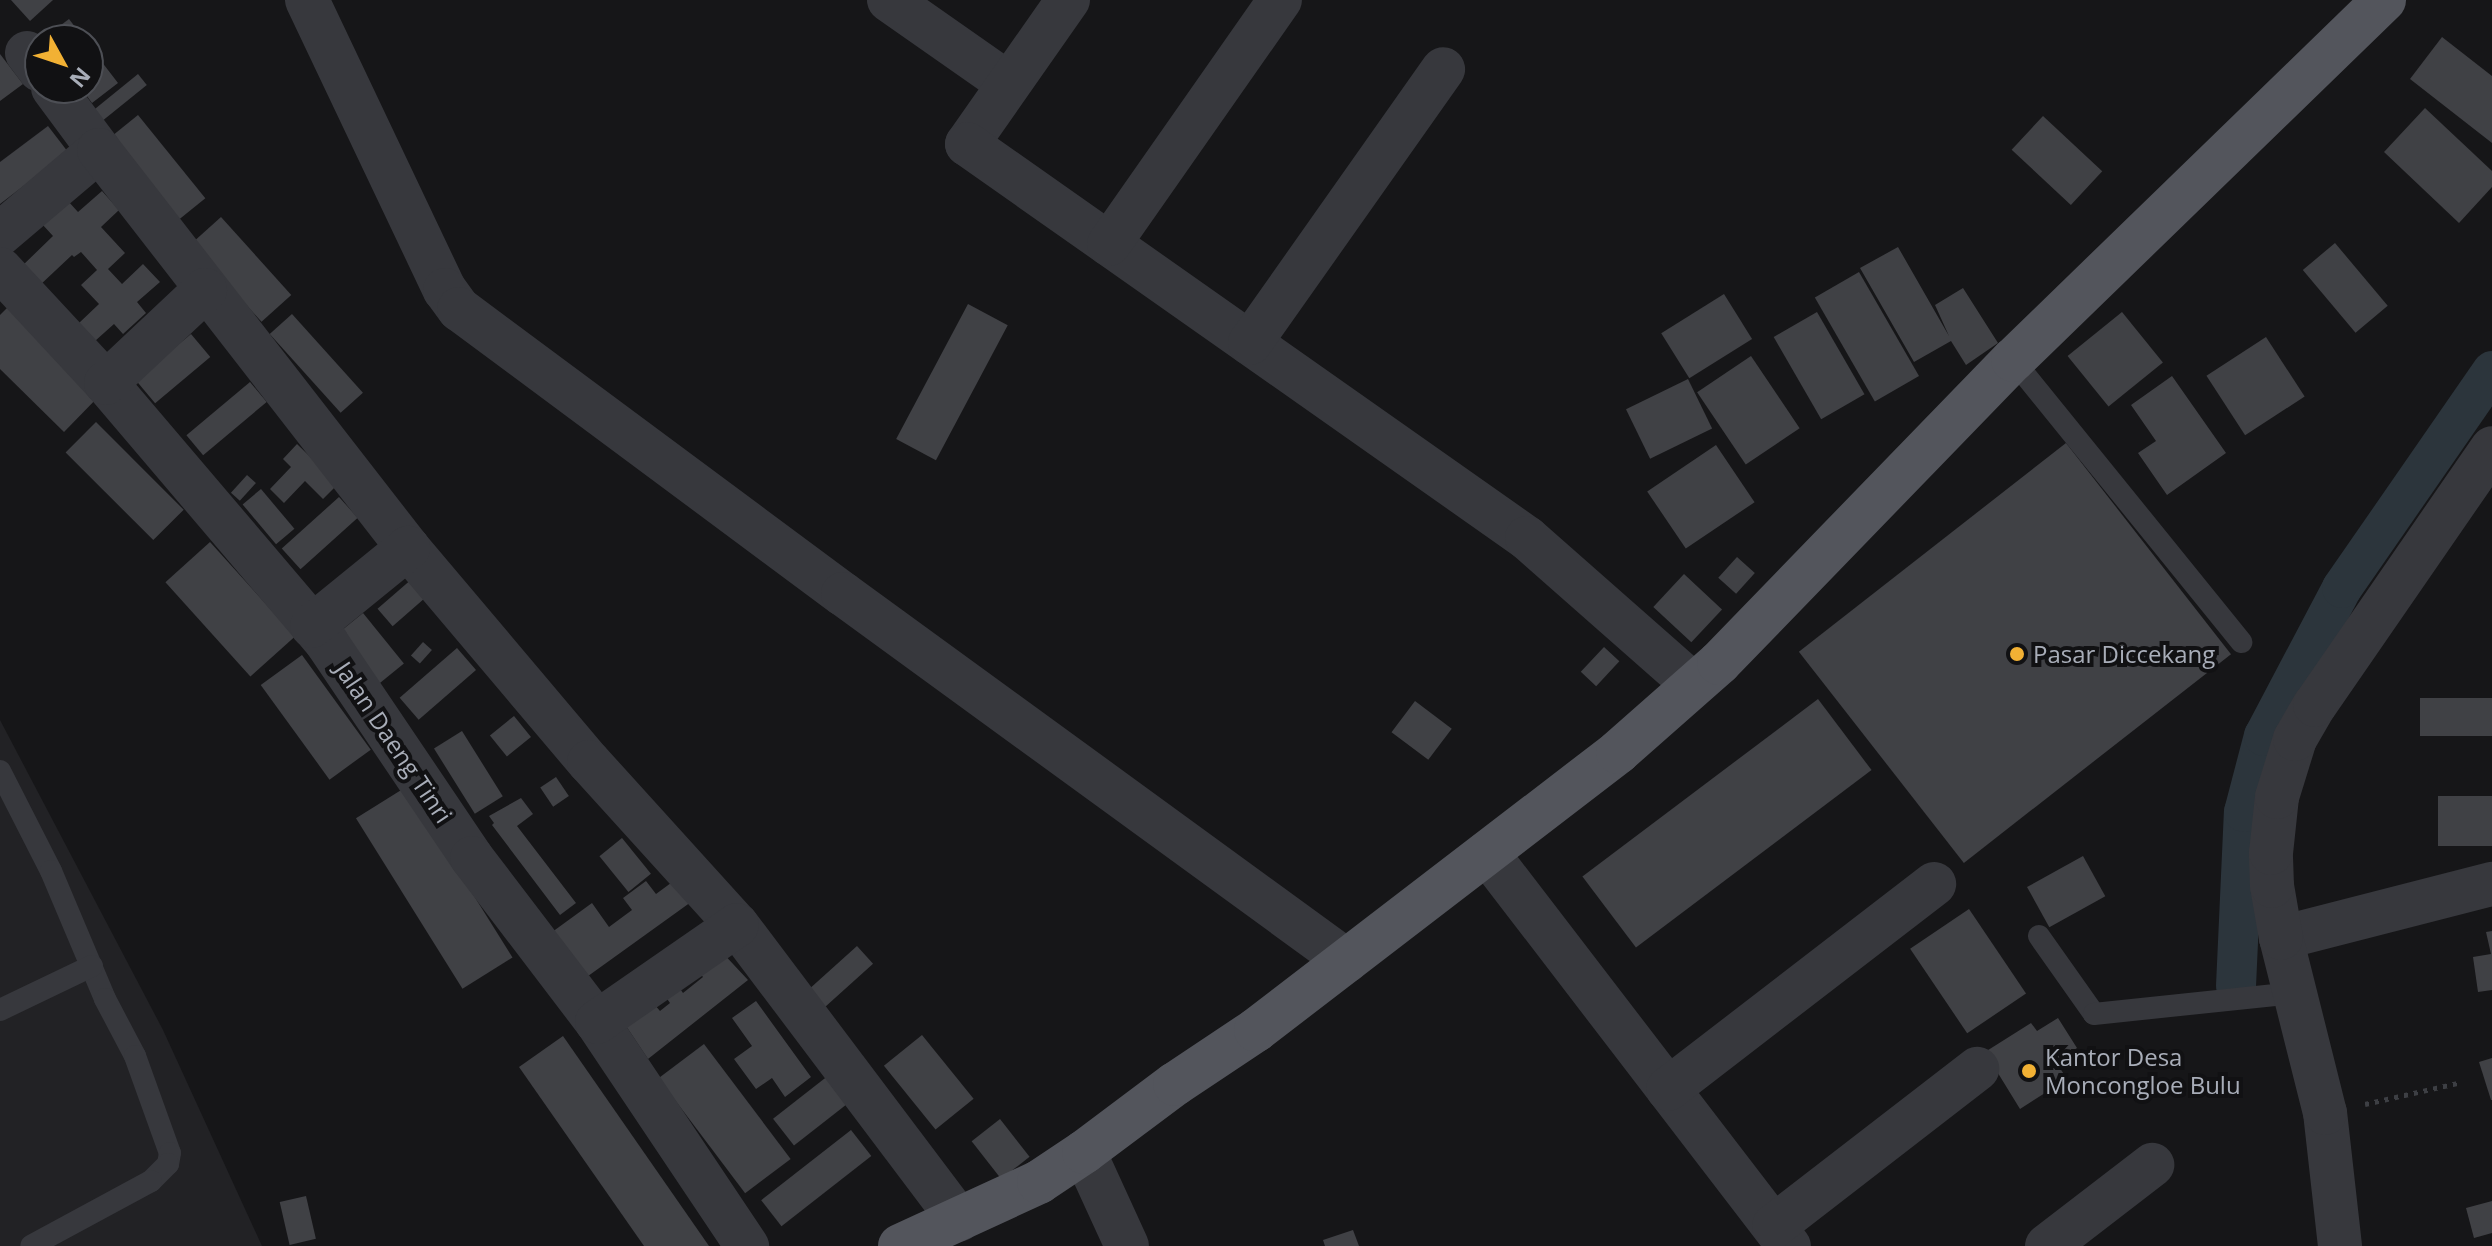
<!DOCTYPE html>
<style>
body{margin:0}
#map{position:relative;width:2492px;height:1246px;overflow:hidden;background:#161618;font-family:"Open Sans",sans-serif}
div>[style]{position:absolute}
.built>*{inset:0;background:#222225}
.canal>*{height:40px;margin:-20px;padding:0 20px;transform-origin:20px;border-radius:20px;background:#2c353c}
.building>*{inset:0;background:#404145;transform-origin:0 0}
.path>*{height:5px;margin-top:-2.5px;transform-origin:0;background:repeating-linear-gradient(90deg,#3d3f44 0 4px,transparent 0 10px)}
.service>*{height:22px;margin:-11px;padding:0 11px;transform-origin:11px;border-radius:11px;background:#37383d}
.minor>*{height:44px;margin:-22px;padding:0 22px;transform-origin:22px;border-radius:22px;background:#37383d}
.primary>*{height:44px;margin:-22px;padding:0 22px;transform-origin:22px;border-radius:22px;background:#53555c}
.dots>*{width:22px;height:22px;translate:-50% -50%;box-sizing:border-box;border:4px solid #111113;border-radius:50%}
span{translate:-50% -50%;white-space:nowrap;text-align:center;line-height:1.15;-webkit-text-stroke:8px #111113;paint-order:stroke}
.poi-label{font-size:24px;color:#a8adb8}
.left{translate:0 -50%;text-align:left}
.street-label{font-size:24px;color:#a8adb8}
.north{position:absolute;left:24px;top:24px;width:80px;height:80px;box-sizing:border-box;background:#111113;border:2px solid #4d4f55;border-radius:50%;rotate:130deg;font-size:22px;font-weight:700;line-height:32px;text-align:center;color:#a8adb8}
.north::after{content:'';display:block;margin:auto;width:28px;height:36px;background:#f2b134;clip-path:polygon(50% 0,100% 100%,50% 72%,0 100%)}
</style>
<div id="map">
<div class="built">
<div style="clip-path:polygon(0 720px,163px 1030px,262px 1246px,0 1246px)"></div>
</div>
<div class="canal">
<div style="left:2236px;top:986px;width:174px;rotate:-87.4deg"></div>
<div style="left:2244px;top:812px;width:79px;rotate:-75.3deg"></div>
<div style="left:2264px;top:736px;width:167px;rotate:-62.2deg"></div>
<div style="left:2342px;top:588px;width:264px;rotate:-55.3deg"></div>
</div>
<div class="building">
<div style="clip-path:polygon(11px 0,53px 0,30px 21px)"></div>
<div style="clip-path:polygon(69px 19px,85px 40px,41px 40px)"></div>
<div style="clip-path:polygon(2442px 37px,2492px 76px,2492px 143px,2410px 79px)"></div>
<div style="clip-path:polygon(88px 44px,118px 83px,92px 103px,81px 88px,88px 88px)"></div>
<div style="clip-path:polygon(0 54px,23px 84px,0 101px)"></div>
<div style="left:138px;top:74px;width:14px;height:63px;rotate:51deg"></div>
<div style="clip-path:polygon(2425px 108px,2492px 171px,2492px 187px,2459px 223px,2384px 152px)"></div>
<div style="left:138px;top:115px;width:107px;height:43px;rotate:51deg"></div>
<div style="left:2043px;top:116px;width:81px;height:46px;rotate:43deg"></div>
<div style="clip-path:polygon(48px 126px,68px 152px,0 204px,0 162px)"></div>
<div style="clip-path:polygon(102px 191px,119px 210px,101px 227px,125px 253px,108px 269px,122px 284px,143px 264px,160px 282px,137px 302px,146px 313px,123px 334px,114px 324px,95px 341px,79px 323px,99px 304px,81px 285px,97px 270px,81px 252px,74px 257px,72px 255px,39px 286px,21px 267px,53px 236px,42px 224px,68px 201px,78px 212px)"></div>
<div style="left:221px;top:217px;width:105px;height:40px;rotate:48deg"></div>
<div style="left:2335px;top:243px;width:82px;height:42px;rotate:50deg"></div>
<div style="clip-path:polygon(1898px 247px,1949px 336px,1935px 305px,1963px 288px,1998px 343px,1966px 365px,1951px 341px,1914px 362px,1860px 268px)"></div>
<div style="left:1859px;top:272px;width:120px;height:51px;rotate:60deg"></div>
<div style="left:1724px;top:294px;width:53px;height:74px;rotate:58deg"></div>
<div style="clip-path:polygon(12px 303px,102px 393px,64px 432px,0 369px,0 315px)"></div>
<div style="left:968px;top:304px;width:45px;height:153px;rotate:28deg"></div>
<div style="left:1817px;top:312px;width:95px;height:50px;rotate:60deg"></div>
<div style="left:2122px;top:312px;width:65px;height:70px;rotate:51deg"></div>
<div style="left:292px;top:314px;width:106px;height:30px;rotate:48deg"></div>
<div style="left:191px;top:334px;width:30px;height:72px;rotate:50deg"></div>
<div style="left:2266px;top:337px;width:71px;height:71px;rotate:57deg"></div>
<div style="left:1751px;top:356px;width:87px;height:65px;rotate:56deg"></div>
<div style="clip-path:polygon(2172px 376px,2226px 453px,2167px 495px,2138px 453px,2156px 441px,2131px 405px)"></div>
<div style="left:1688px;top:379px;width:55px;height:69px;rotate:64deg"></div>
<div style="left:250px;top:382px;width:26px;height:83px;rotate:50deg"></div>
<div style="left:96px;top:422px;width:124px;height:43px;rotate:45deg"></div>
<div style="left:2066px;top:443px;width:268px;height:339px;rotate:52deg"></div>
<div style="clip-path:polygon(297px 444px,338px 484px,323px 499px,305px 481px,284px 503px,270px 489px,291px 467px,283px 459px)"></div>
<div style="left:1716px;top:445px;width:69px;height:83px;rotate:56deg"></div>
<div style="left:247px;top:475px;width:12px;height:24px;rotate:42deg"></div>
<div style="left:261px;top:489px;width:52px;height:24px;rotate:50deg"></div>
<div style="left:339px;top:497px;width:28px;height:77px;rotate:48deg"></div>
<div style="left:210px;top:542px;width:127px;height:60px;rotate:48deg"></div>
<div style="left:1737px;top:557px;width:24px;height:28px;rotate:42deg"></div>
<div style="left:1684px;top:574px;width:52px;height:45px;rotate:43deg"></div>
<div style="left:413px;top:578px;width:23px;height:47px;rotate:49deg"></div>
<div style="left:363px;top:613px;width:65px;height:34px;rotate:51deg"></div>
<div style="left:423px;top:642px;width:12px;height:18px;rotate:42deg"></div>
<div style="left:1604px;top:647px;width:21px;height:34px;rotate:43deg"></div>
<div style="left:457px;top:648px;width:29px;height:76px;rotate:49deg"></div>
<div style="left:302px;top:655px;width:117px;height:51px;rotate:54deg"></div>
<div style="left:2492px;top:698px;width:38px;height:72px;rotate:90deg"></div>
<div style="left:1818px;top:699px;width:89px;height:295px;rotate:53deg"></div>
<div style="left:1415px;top:701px;width:46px;height:39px;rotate:37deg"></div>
<div style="left:514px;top:716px;width:27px;height:31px;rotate:51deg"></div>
<div style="left:462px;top:731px;width:77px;height:33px;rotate:58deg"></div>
<div style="left:556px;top:777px;width:23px;height:19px;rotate:56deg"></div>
<div style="left:406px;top:787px;width:201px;height:59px;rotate:58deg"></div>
<div style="left:2492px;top:796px;width:50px;height:54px;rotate:90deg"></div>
<div style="clip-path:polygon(521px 798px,533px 814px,517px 826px,576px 903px,560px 915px,492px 825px,494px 823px,489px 816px)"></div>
<div style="left:622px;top:838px;width:46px;height:29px;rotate:51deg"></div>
<div style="left:2083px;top:856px;width:46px;height:64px;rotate:61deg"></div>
<div style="clip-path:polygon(675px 880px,691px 902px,577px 984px,548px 935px,592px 903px,609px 927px,632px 910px,623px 898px,646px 881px,656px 894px)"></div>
<div style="left:1969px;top:909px;width:102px;height:71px;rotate:56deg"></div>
<div style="clip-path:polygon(2492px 931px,2492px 990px,2478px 992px,2473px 957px,2491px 954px,2486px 932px)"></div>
<div style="left:857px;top:946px;width:24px;height:71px;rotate:48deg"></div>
<div style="clip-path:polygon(719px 949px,748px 980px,648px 1059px,626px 1026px,654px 1004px,660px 1011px,670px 1003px,663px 993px,676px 983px,683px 993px,703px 977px,695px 967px)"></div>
<div style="clip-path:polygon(756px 1001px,811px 1077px,785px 1097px,772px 1078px,756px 1089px,734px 1059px,752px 1046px,732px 1018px)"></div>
<div style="clip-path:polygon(2058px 1018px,2077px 1048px,2056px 1062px,2067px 1079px,2020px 1109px,1985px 1052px,2031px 1023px,2037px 1031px)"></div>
<div style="left:922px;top:1035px;width:82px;height:49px;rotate:51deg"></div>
<div style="clip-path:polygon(563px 1036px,709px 1246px,644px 1246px,519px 1067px)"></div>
<div style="left:704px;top:1044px;width:144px;height:57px;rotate:53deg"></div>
<div style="clip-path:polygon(2492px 1058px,2492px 1100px,2491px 1100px,2479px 1062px)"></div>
<div style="left:829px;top:1075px;width:34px;height:71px;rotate:52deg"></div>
<div style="left:1000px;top:1119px;width:48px;height:36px;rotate:52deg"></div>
<div style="left:851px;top:1130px;width:33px;height:114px;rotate:52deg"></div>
<div style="left:306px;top:1196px;width:44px;height:27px;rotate:77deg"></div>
<div style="clip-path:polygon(2492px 1201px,2492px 1233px,2474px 1238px,2466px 1208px)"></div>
<div style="clip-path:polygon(1353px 1230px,1359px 1246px,1325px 1246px,1323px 1240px)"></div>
</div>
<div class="path">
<div style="left:2365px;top:1104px;width:99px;rotate:-12.8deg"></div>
</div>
<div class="service">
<div style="left:2013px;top:360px;width:363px;rotate:51deg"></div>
<div style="left:0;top:771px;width:112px;rotate:63deg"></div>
<div style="left:51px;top:871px;width:139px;rotate:67.1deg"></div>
<div style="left:105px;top:999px;width:64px;rotate:62.2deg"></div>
<div style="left:135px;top:1056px;width:103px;rotate:70.2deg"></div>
<div style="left:170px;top:1153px;width:11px;rotate:100deg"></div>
<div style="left:168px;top:1164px;width:24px;rotate:135deg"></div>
<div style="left:151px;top:1181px;width:136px;rotate:151.6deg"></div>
<div style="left:2039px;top:936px;width:95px;rotate:54.8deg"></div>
<div style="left:2094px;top:1014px;width:201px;rotate:-6deg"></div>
<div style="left:0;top:1010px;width:102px;rotate:-25.6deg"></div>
</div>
<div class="minor">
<div style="left:307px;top:0;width:321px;rotate:64.6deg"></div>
<div style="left:445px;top:290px;width:24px;rotate:54deg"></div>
<div style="left:459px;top:309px;width:478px;rotate:36.6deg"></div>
<div style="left:843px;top:594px;width:623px;rotate:36.06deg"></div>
<div style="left:889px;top:0;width:146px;rotate:35deg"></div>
<div style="left:1068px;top:0;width:176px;rotate:125deg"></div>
<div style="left:967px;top:144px;width:685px;rotate:35.13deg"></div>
<div style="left:1527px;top:538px;width:222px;rotate:41.4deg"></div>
<div style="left:27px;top:53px;width:21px;rotate:53deg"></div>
<div style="left:53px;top:88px;width:77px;rotate:53.4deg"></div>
<div style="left:0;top:234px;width:130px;rotate:-40.3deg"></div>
<div style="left:99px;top:150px;width:504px;rotate:52.17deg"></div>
<div style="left:408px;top:548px;width:280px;rotate:49.8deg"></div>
<div style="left:589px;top:762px;width:220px;rotate:47.8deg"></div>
<div style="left:737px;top:925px;width:369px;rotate:53deg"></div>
<div style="left:1109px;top:244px;width:298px;rotate:-55deg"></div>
<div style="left:0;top:269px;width:156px;rotate:47.1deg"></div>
<div style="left:106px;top:383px;width:341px;rotate:49.6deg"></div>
<div style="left:327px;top:643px;width:259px;rotate:56deg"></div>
<div style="left:472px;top:858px;width:206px;rotate:52.7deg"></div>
<div style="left:597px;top:1022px;width:270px;rotate:56.2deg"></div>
<div style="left:1250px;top:343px;width:335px;rotate:-54.8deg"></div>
<div style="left:106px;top:383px;width:136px;rotate:-43.2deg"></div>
<div style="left:312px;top:626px;width:124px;rotate:-39.1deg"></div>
<div style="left:1487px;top:853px;width:496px;rotate:52.5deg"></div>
<div style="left:2281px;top:938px;width:218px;rotate:-14.4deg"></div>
<div style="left:597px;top:1022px;width:170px;rotate:-34.7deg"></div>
<div style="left:1668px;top:1089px;width:336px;rotate:-37.6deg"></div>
<div style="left:1084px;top:1152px;width:103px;rotate:65.4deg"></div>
<div style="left:1774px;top:1226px;width:257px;rotate:-37.7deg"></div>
<div style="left:2047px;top:1246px;width:133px;rotate:-37.6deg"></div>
<div style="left:2340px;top:1246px;width:134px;rotate:-96.4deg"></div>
<div style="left:2325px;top:1113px;width:180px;rotate:-104.1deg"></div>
<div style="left:2281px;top:938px;width:53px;rotate:-99.8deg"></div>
<div style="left:2272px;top:886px;width:33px;rotate:-92deg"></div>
<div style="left:2271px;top:853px;width:56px;rotate:-83.9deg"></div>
<div style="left:2277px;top:797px;width:61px;rotate:-72.8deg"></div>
<div style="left:2295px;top:739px;width:39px;rotate:-60deg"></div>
<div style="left:2315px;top:705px;width:312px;rotate:-55.4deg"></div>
</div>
<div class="primary">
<div style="left:900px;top:1246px;width:153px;rotate:-24.7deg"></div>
<div style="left:1039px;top:1182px;width:54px;rotate:-33.7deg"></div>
<div style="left:1084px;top:1152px;width:114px;rotate:-36.8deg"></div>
<div style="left:1175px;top:1084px;width:97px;rotate:-33.7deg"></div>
<div style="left:1256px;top:1030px;width:456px;rotate:-37.5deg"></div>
<div style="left:1618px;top:752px;width:135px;rotate:-41.4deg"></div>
<div style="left:1719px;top:663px;width:422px;rotate:-45.9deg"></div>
<div style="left:2013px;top:360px;width:517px;rotate:-44.14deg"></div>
</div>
<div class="dots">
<div style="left:2017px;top:654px;background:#f2b134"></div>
<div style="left:2029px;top:1071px;background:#f2b134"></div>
</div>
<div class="poi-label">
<span class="left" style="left:2033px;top:654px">Pasar Diccekang</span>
<span class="left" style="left:2045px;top:1071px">Kantor Desa<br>Moncongloe Bulu</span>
</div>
<div class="street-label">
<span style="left:394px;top:742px;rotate:56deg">Jalan Daeng Tinri</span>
</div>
<div class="north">N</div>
</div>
